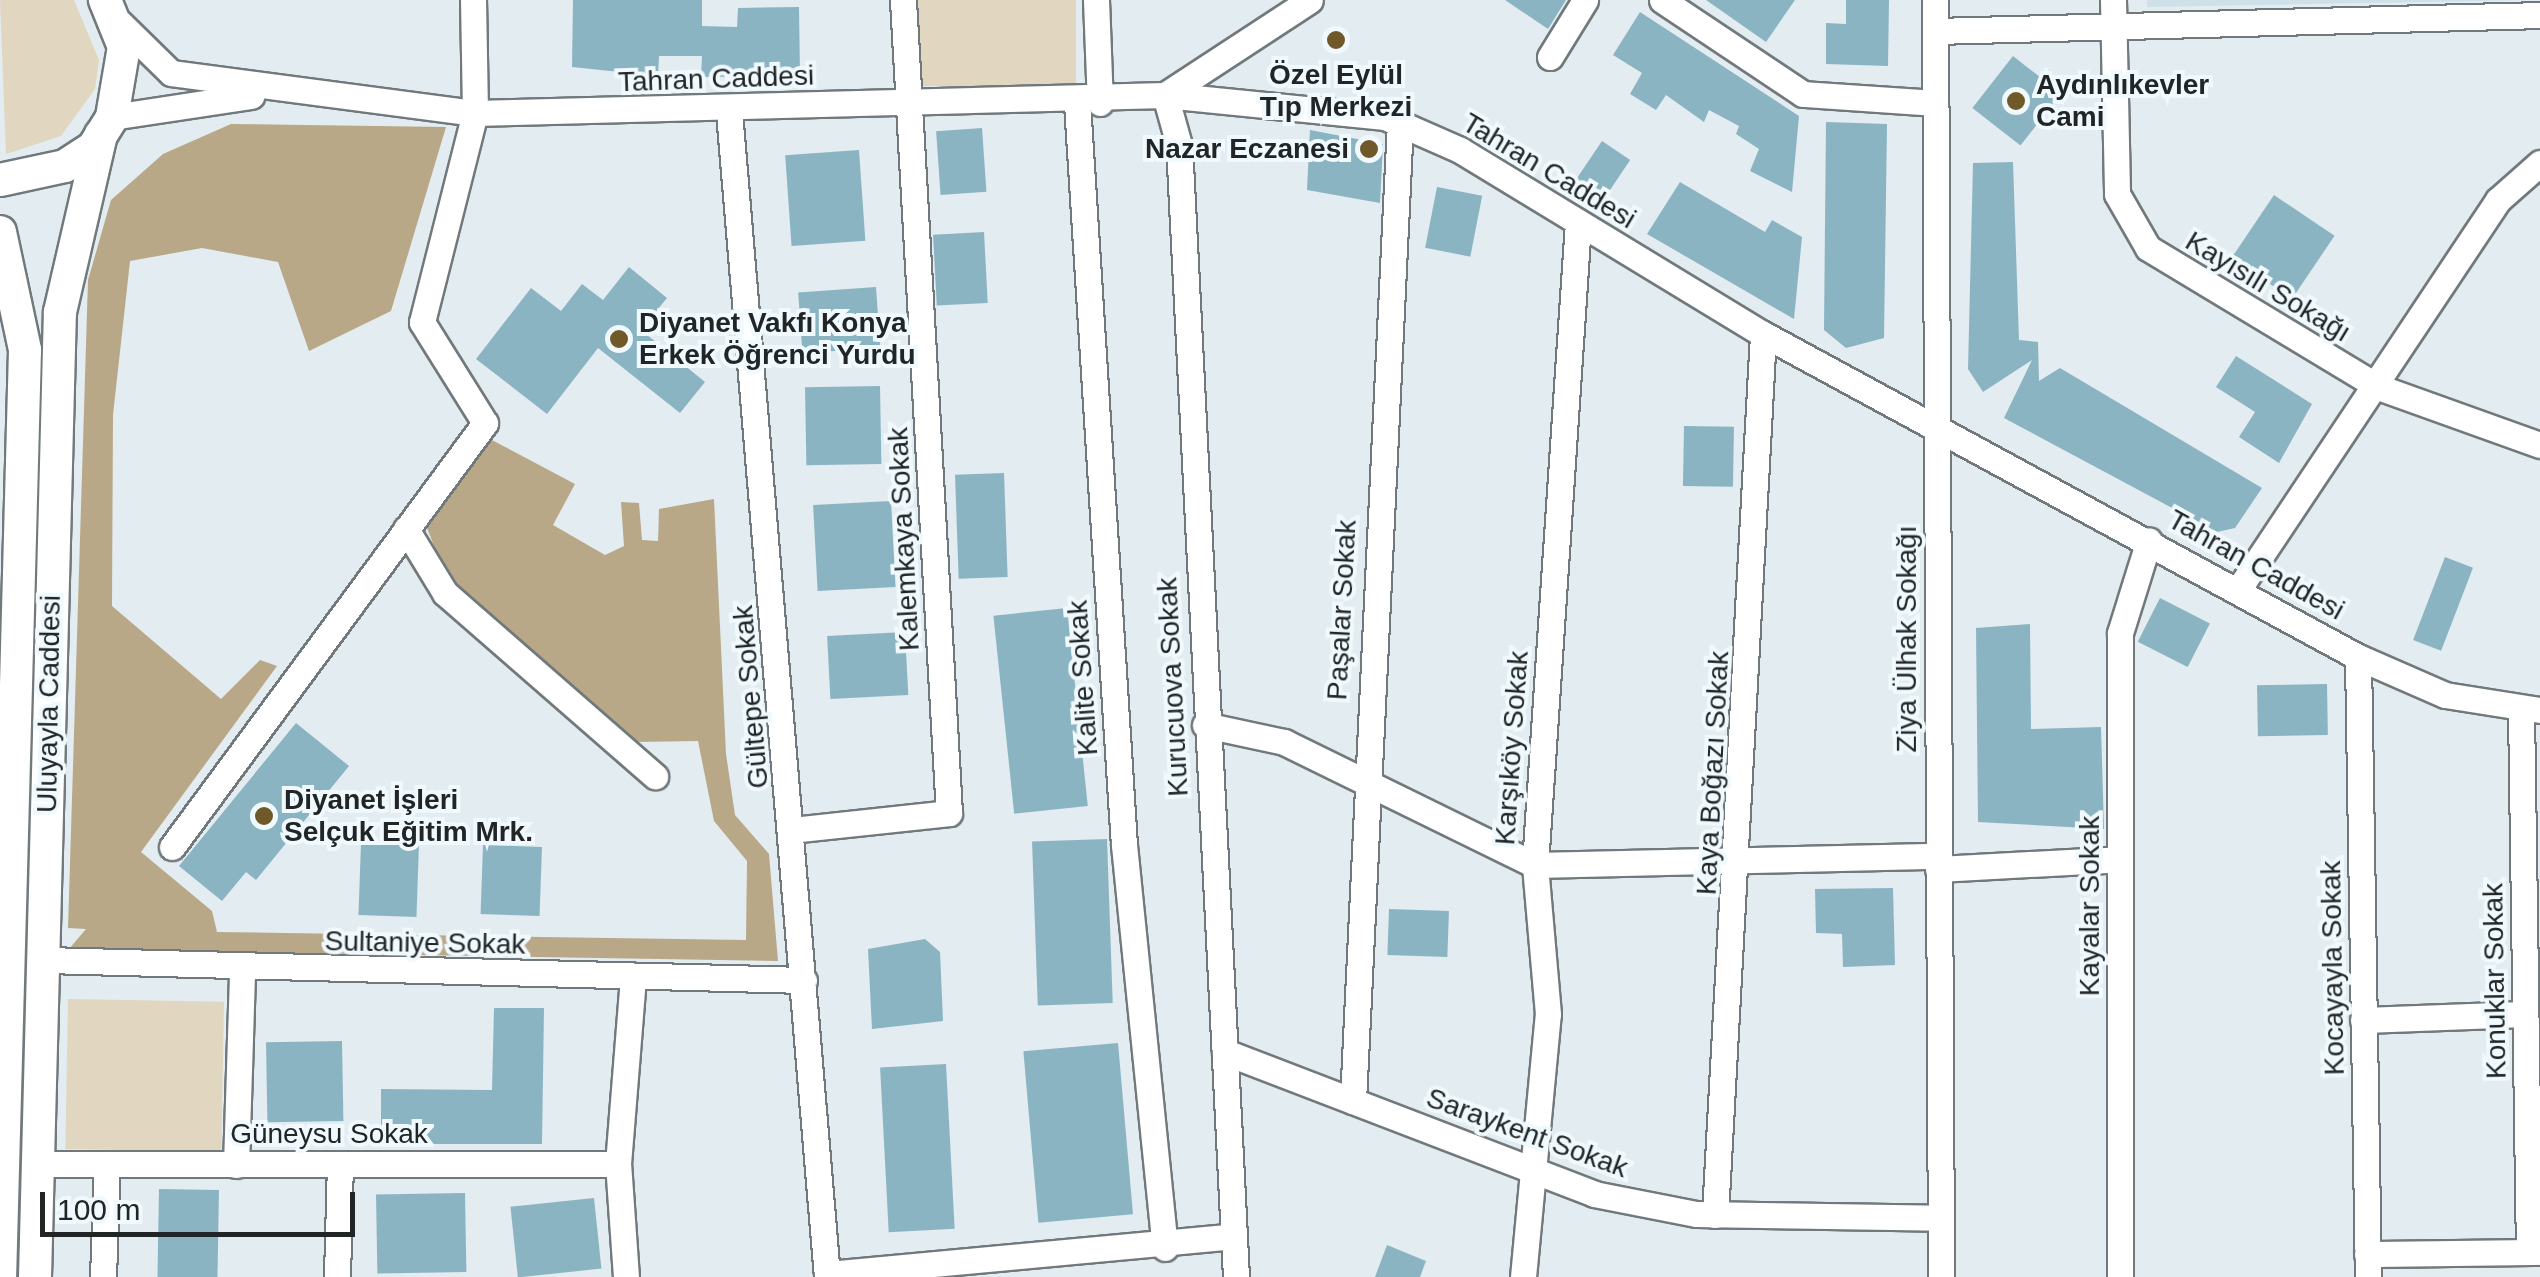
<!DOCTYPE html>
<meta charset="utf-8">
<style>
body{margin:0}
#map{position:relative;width:2540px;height:1277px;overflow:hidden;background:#e3ecf0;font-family:Arial,sans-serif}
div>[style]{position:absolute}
.built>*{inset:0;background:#cfe1e8}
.green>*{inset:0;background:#e1d6c0;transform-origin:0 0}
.forest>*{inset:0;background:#b8a887}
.building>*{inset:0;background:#8bb4c3;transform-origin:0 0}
.roads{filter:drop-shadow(2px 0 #71797c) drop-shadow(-2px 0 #71797c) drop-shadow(0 2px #71797c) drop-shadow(0 -2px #71797c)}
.minor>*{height:25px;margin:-12.5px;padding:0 12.5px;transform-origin:12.5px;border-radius:12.5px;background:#fff}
.major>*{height:32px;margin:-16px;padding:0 16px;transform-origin:16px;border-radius:16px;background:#fff}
.dots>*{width:28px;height:28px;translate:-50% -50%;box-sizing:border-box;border:5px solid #f0f9fd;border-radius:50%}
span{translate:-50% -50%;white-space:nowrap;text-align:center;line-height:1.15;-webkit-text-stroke:8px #f0f9fd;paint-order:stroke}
.poi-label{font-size:28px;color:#212526;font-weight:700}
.left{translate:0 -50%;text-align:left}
.right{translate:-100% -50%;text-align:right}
.street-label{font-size:28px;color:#212526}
.scale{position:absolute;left:40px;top:1192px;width:315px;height:45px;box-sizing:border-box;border:5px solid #212526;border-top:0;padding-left:12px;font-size:30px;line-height:35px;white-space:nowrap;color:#212526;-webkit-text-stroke:8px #f0f9fd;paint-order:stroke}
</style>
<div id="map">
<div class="built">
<div style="clip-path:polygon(2147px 0,2527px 0,2147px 7px)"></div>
</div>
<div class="green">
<div style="clip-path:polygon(0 0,74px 0,99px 60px,95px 89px,61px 136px,6px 154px)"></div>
<div style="left:916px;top:0;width:160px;height:86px"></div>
<div style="left:68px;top:999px;width:156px;height:150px;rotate:1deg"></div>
</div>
<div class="forest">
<div style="clip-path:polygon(231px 124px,446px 127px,391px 311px,309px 351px,278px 262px,202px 248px,130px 261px,113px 415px,112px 606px,221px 699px,260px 660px,277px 666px,141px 852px,212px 911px,217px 932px,746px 940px,747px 861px,714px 821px,698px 741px,636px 742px,446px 576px,427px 528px,490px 439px,575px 484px,553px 525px,605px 555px,624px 546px,621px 502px,639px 503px,642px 540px,658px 541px,659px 509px,714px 499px,726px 754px,735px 815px,769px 854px,778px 961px,69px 949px,86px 929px,68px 928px,88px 280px,111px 200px,163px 154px)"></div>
</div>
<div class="building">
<div style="clip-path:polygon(573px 0,702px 0,702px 26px,737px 27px,738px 8px,799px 7px,800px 76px,701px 77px,702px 56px,659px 56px,658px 76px,572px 67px)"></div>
<div style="clip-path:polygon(1505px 0,1566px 0,1548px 29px)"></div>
<div style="clip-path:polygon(1706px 0,1795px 0,1766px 42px)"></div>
<div style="clip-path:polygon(1846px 0,1889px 0,1888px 66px,1826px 64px,1826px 23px,1846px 24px)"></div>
<div style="clip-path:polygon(1640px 12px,1799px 116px,1792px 192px,1750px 171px,1759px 149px,1736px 134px,1739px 126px,1709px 110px,1704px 122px,1666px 95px,1656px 110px,1630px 94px,1642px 73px,1613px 55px)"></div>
<div style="left:2013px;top:56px;width:61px;height:66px;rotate:38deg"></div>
<div style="clip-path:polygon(1826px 122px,1887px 124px,1884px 338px,1846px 348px,1824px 330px)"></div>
<div style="left:982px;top:128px;width:64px;height:46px;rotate:86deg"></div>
<div style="clip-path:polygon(1310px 130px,1383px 144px,1380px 203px,1307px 190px)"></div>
<div style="left:1602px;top:141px;width:34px;height:56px;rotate:34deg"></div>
<div style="left:859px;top:150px;width:91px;height:74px;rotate:86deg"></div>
<div style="clip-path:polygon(2013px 162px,2019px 340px,2038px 342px,2039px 381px,2060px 368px,2262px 488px,2235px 528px,2217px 532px,2004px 418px,2032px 360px,1983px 392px,1968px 369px,1973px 163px)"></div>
<div style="clip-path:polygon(1680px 182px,1765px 232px,1772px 220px,1802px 237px,1794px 319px,1647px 234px)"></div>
<div style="left:1437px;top:187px;width:46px;height:62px;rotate:11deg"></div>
<div style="left:2274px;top:195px;width:73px;height:76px;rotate:34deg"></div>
<div style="left:984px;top:232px;width:71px;height:51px;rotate:87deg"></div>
<div style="clip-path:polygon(629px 267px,667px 298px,641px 330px,705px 382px,680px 413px,598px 348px,547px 414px,476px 359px,531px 288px,561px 311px,582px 284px,603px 300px)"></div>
<div style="left:876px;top:287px;width:61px;height:78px;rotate:86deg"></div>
<div style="clip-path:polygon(2236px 356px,2312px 404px,2279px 463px,2239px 437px,2255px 412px,2216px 387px)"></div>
<div style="left:880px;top:386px;width:78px;height:75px;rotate:89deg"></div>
<div style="left:1684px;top:426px;width:50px;height:60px;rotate:1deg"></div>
<div style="left:1004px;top:473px;width:104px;height:49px;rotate:88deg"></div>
<div style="left:891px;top:501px;width:86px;height:78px;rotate:87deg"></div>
<div style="left:2445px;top:557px;width:30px;height:89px;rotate:21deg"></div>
<div style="left:2160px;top:598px;width:56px;height:49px;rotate:27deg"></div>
<div style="left:1067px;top:608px;width:199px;height:74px;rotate:84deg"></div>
<div style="clip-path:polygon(2030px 624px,2031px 729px,2101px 727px,2104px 829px,1978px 822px,1976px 628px)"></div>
<div style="left:905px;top:632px;width:63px;height:78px;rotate:87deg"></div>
<div style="left:2327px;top:684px;width:51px;height:70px;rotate:89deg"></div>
<div style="clip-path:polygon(296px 723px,349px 766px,256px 880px,246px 872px,222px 901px,179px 866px)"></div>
<div style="left:1107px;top:839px;width:164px;height:75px;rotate:88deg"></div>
<div style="left:361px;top:843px;width:58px;height:72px;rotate:2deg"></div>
<div style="left:483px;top:845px;width:59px;height:69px;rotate:2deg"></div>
<div style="clip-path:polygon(1893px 888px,1895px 965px,1843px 967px,1842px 934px,1816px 933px,1815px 889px)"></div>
<div style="left:1389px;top:909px;width:60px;height:46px;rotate:2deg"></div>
<div style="clip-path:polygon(925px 939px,940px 952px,943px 1021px,872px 1029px,868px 949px)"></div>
<div style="clip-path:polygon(494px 1008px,544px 1008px,542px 1144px,381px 1144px,381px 1089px,492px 1090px)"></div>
<div style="left:342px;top:1041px;width:80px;height:76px;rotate:89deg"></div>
<div style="left:1118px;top:1043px;width:172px;height:95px;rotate:85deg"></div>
<div style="left:946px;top:1064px;width:165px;height:66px;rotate:87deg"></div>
<div style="left:159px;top:1189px;width:60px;height:88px;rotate:1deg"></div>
<div style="left:465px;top:1193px;width:79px;height:89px;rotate:89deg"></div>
<div style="left:594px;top:1198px;width:71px;height:84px;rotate:84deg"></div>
<div style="clip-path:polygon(1387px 1245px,1426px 1261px,1420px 1277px,1375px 1277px)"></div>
</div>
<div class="roads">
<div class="minor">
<div style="left:1096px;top:0;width:103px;rotate:87.8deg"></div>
<div style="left:1662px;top:0;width:169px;rotate:33.7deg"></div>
<div style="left:1803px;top:94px;width:132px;rotate:3.9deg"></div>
<div style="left:1935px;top:0;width:1277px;rotate:89.73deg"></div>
<div style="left:2113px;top:0;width:194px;rotate:88.8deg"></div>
<div style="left:2117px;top:194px;width:62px;rotate:60.1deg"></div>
<div style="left:2148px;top:248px;width:269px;rotate:31.1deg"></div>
<div style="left:2378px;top:387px;width:172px;rotate:19.7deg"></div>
<div style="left:120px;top:23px;width:71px;rotate:44.4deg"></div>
<div style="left:171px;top:73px;width:307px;rotate:7.5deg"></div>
<div style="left:475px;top:113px;width:690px;rotate:-1.49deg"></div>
<div style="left:1165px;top:95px;width:221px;rotate:5.7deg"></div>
<div style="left:1385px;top:117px;width:82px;rotate:23.7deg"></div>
<div style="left:1460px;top:150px;width:354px;rotate:31.3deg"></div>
<div style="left:1763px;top:334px;width:677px;rotate:28.5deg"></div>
<div style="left:2358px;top:657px;width:95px;rotate:23.6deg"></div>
<div style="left:2445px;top:695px;width:96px;rotate:9deg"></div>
<div style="left:1935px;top:31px;width:605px;rotate:-1.51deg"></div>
<div style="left:1550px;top:57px;width:67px;rotate:-58.4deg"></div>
<div style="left:1077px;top:103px;width:743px;rotate:86.38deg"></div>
<div style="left:1124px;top:845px;width:405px;rotate:84.2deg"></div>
<div style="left:729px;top:112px;width:1169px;rotate:85.19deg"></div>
<div style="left:112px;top:117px;width:141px;rotate:-8.6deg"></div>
<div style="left:406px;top:529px;width:75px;rotate:58.6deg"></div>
<div style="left:445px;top:593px;width:279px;rotate:41.1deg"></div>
<div style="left:2240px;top:587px;width:465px;rotate:-56.3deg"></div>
<div style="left:2498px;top:200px;width:56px;rotate:-41.4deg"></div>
<div style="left:2358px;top:657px;width:620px;rotate:89.08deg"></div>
<div style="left:2521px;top:709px;width:543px;rotate:89.16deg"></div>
<div style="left:1205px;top:725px;width:81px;rotate:12.1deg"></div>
<div style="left:1284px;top:742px;width:280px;rotate:26.1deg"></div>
<div style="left:1535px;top:865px;width:403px;rotate:-1.3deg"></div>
<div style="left:791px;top:830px;width:159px;rotate:-6.1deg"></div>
<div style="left:949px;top:813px;width:814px;rotate:-93.24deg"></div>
<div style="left:172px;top:847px;width:527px;rotate:-53.56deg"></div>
<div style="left:485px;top:423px;width:119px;rotate:-122deg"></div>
<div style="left:422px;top:322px;width:216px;rotate:-75.8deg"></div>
<div style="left:475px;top:113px;width:113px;rotate:-91deg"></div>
<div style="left:1938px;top:869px;width:182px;rotate:-3.1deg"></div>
<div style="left:45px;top:960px;width:759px;rotate:1.51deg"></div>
<div style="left:2363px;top:1020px;width:162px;rotate:-2.1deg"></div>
<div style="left:1225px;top:1052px;width:395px;rotate:21deg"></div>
<div style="left:1594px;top:1194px;width:104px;rotate:11.1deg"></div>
<div style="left:1696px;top:1214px;width:244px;rotate:0.9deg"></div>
<div style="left:1353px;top:1101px;width:979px;rotate:-87.25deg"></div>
<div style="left:39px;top:1164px;width:579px"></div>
<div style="left:236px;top:1165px;width:194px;rotate:-88.2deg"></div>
<div style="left:1715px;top:1215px;width:882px;rotate:-86.88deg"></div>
<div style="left:2367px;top:1254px;width:173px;rotate:-0.7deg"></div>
<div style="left:827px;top:1274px;width:408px;rotate:-5.3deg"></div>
<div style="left:103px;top:1277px;width:113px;rotate:-88deg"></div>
<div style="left:337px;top:1277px;width:113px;rotate:-88.5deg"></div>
<div style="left:626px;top:1277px;width:113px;rotate:-94deg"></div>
<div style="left:618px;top:1164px;width:189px;rotate:-85.4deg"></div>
<div style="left:1236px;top:1277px;width:1133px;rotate:-92.88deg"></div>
<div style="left:1179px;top:145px;width:52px;rotate:-105.6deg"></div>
<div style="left:1165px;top:95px;width:173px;rotate:-33.2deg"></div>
<div style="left:1523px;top:1277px;width:264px;rotate:-84.6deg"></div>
<div style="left:1548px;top:1014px;width:150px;rotate:-95deg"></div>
<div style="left:1535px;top:865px;width:644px;rotate:-86.17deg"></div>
<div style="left:2120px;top:1277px;width:644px;rotate:-90deg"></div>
<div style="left:2120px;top:633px;width:97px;rotate:-72.7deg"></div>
</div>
<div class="major">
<div style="left:0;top:180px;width:66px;rotate:-12.2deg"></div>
<div style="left:65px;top:166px;width:33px;rotate:-33deg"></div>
<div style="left:93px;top:148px;width:36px;rotate:-58deg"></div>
<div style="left:112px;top:117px;width:71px;rotate:-80.3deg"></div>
<div style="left:124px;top:47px;width:51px;rotate:-112deg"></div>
<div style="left:0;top:232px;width:121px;rotate:78deg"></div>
<div style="left:25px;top:350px;width:927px;rotate:91.54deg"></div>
<div style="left:35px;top:1277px;width:965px;rotate:-88.52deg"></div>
<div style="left:60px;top:312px;width:182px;rotate:-77deg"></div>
</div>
</div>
<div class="dots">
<div style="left:1336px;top:40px;background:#6f5929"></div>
<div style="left:2016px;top:101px;background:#6f5929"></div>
<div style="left:1369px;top:149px;background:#6f5929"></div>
<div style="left:619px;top:339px;background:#6f5929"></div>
<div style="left:264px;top:816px;background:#6f5929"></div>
</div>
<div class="poi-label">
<span style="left:1336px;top:91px">Özel Eylül<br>Tıp Merkezi</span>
<span class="left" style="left:2036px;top:101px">Aydınlıkevler<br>Cami</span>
<span class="right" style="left:1349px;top:149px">Nazar Eczanesi</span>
<span class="left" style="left:639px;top:339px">Diyanet Vakfı Konya<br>Erkek Öğrenci Yurdu</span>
<span class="left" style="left:284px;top:816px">Diyanet İşleri<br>Selçuk Eğitim Mrk.</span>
</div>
<div class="street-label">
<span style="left:716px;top:79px;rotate:-2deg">Tahran Caddesi</span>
<span style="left:1549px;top:171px;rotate:31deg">Tahran Caddesi</span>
<span style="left:2268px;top:287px;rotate:31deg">Kayısılı Sokağı</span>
<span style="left:904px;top:539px;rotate:-93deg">Kalemkaya Sokak</span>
<span style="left:2256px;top:565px;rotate:29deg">Tahran Caddesi</span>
<span style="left:1342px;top:610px;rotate:-87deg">Paşalar Sokak</span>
<span style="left:1907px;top:639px;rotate:-90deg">Ziya Ülhak Sokağı</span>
<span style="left:1083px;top:678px;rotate:-94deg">Kalite Sokak</span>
<span style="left:1173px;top:687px;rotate:-93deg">Kurucuova Sokak</span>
<span style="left:751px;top:697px;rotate:-95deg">Gültepe Sokak</span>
<span style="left:49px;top:704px;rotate:-89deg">Uluyayla Caddesi</span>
<span style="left:1512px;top:748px;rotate:-86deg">Karşıköy Sokak</span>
<span style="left:1713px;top:773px;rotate:-87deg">Kaya Boğazı Sokak</span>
<span style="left:2090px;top:906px;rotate:-90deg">Kayalar Sokak</span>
<span style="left:425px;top:943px;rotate:1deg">Sultaniye Sokak</span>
<span style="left:2333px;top:968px;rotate:-91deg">Kocayayla Sokak</span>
<span style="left:2495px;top:981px;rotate:-91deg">Konuklar Sokak</span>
<span style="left:1527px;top:1133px;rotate:20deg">Saraykent Sokak</span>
<span style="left:329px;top:1134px">Güneysu Sokak</span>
</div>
<div class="scale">100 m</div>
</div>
